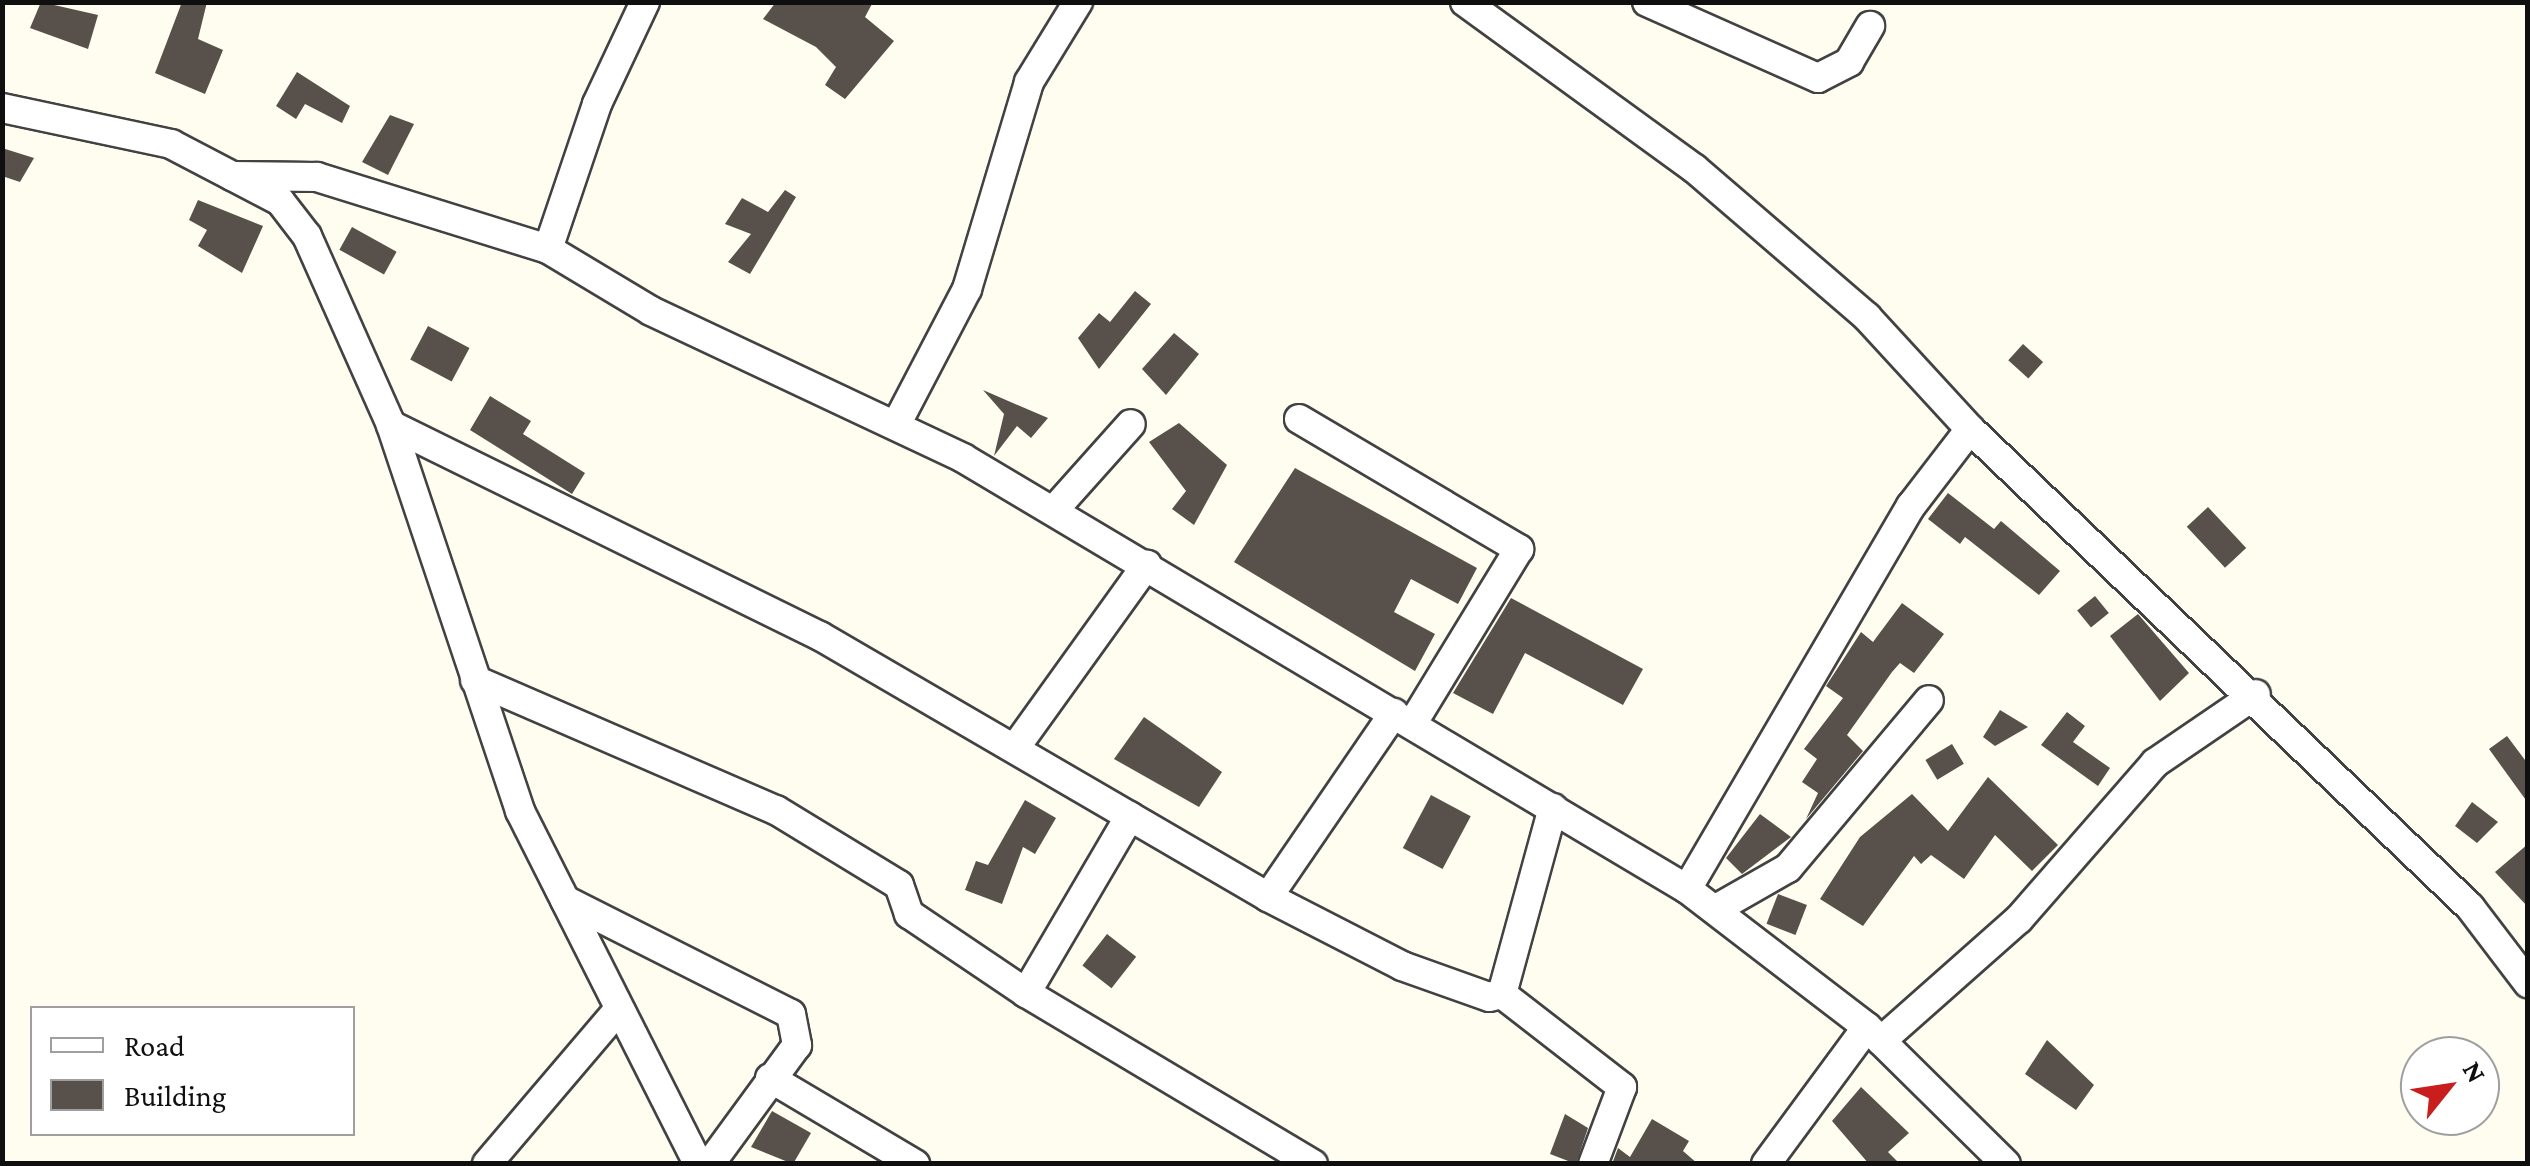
<!DOCTYPE html>
<style>
body{margin:0}
#map{position:relative;width:2530px;height:1166px;overflow:hidden;background:#fffdf0;font-family:"Crimson Pro",serif}
div>[style]{position:absolute}
.building>*{inset:0;background:#58504a;transform-origin:0 0}
.roads{filter:drop-shadow(2px 0 #424242) drop-shadow(-2px 0 #424242) drop-shadow(0 2px #424242) drop-shadow(0 -2px #424242)}
.minor>*{height:28px;margin:-14px;padding:0 14px;transform-origin:14px;border-radius:14px;background:#fff}
span{translate:-50% -50%;white-space:nowrap;text-align:center;line-height:1.15;-webkit-text-stroke:10px #fff;paint-order:stroke}
.frame{position:absolute;inset:0;border:5px solid #0f0f0f;pointer-events:none}
.legend{position:absolute;left:30px;top:1006px;width:325px;height:130px;box-sizing:border-box;background:#fff;border:2px solid #9f9f9f;margin:0;padding:12px 18px;list-style:none;font-size:30px;color:#0f0f0f}
.legend li{display:flex;align-items:center;gap:20px;height:50px}
.legend b{width:50px;border:2px solid #9f9f9f}
.north{position:absolute;left:2400px;top:1036px;width:100px;height:100px;box-sizing:border-box;background:#fff;border:2px solid #9f9f9f;border-radius:50%;rotate:60deg;font-size:28px;font-weight:700;line-height:40px;text-align:center;color:#0f0f0f}
.north::after{content:'';display:block;margin:auto;width:35px;height:45px;background:#c81e1e;clip-path:polygon(50% 0,100% 100%,50% 72%,0 100%)}
</style>
<div id="map">
<div class="building">
<div style="clip-path:polygon(41px 2px,98px 15px,88px 49px,30px 28px)"></div>
<div style="clip-path:polygon(182px 2px,207px 2px,198px 39px,223px 50px,205px 94px,155px 73px)"></div>
<div style="clip-path:polygon(776px 2px,873px 2px,865px 17px,894px 41px,845px 99px,825px 85px,836px 67px,816px 47px,763px 19px)"></div>
<div style="clip-path:polygon(297px 72px,350px 106px,342px 123px,305px 104px,296px 119px,276px 106px)"></div>
<div style="clip-path:polygon(390px 115px,414px 124px,388px 175px,362px 162px)"></div>
<div style="clip-path:polygon(2px 148px,34px 158px,20px 182px,2px 176px)"></div>
<div style="clip-path:polygon(785px 190px,796px 197px,750px 274px,728px 262px,751px 234px,725px 224px,742px 198px,768px 212px)"></div>
<div style="clip-path:polygon(198px 200px,263px 226px,242px 273px,198px 246px,207px 230px,189px 220px)"></div>
<div style="left:352px;top:227px;width:51px;height:26px;rotate:29deg"></div>
<div style="clip-path:polygon(1135px 291px,1151px 304px,1099px 369px,1078px 338px,1099px 313px,1110px 322px)"></div>
<div style="left:428px;top:326px;width:47px;height:38px;rotate:28deg"></div>
<div style="clip-path:polygon(1174px 333px,1199px 354px,1166px 395px,1142px 369px)"></div>
<div style="left:2023px;top:344px;width:27px;height:22px;rotate:42deg"></div>
<div style="clip-path:polygon(983px 390px,1020px 406px,1048px 418px,1031px 438px,1017px 426px,994px 456px,1004px 414px)"></div>
<div style="clip-path:polygon(490px 396px,531px 421px,523px 434px,585px 473px,572px 494px,470px 430px)"></div>
<div style="clip-path:polygon(1179px 423px,1227px 465px,1194px 525px,1172px 509px,1186px 491px,1149px 442px)"></div>
<div style="clip-path:polygon(1295px 468px,1477px 568px,1458px 604px,1411px 579px,1394px 612px,1435px 634px,1415px 671px,1234px 562px)"></div>
<div style="clip-path:polygon(1948px 493px,1994px 529px,2001px 521px,2060px 571px,2039px 595px,1965px 537px,1960px 544px,1928px 519px)"></div>
<div style="left:2208px;top:507px;width:56px;height:29px;rotate:47deg"></div>
<div style="left:2095px;top:596px;width:22px;height:23px;rotate:51deg"></div>
<div style="clip-path:polygon(1511px 598px,1643px 669px,1623px 705px,1525px 653px,1493px 714px,1453px 693px)"></div>
<div style="clip-path:polygon(1902px 603px,1944px 634px,1914px 673px,1900px 663px,1892px 672px,1847px 735px,1863px 751px,1806px 819px,1818px 793px,1802px 782px,1817px 759px,1804px 749px,1843px 698px,1826px 686px,1861px 632px,1873px 642px)"></div>
<div style="clip-path:polygon(2138px 614px,2189px 673px,2160px 701px,2110px 636px)"></div>
<div style="clip-path:polygon(2000px 710px,2028px 727px,1995px 746px,1983px 737px)"></div>
<div style="clip-path:polygon(2067px 712px,2085px 726px,2073px 742px,2110px 768px,2098px 786px,2041px 745px)"></div>
<div style="clip-path:polygon(1144px 717px,1222px 772px,1199px 807px,1114px 759px)"></div>
<div style="clip-path:polygon(2507px 736px,2528px 764px,2528px 803px,2489px 749px)"></div>
<div style="left:1952px;top:744px;width:23px;height:31px;rotate:59deg"></div>
<div style="clip-path:polygon(1988px 777px,2058px 845px,2032px 871px,1995px 835px,1964px 879px,1931px 855px,1921px 864px,1914px 856px,1863px 926px,1820px 899px,1860px 837px,1912px 794px,1948px 831px)"></div>
<div style="left:1431px;top:795px;width:45px;height:60px;rotate:28deg"></div>
<div style="clip-path:polygon(1025px 800px,1056px 818px,1035px 854px,1023px 847px,1002px 904px,965px 890px,976px 861px,988px 865px)"></div>
<div style="clip-path:polygon(2472px 802px,2498px 822px,2477px 843px,2455px 826px)"></div>
<div style="clip-path:polygon(1760px 814px,1791px 837px,1742px 874px,1726px 858px)"></div>
<div style="clip-path:polygon(2528px 844px,2528px 907px,2495px 872px)"></div>
<div style="left:1778px;top:894px;width:31px;height:32px;rotate:21deg"></div>
<div style="left:1107px;top:934px;width:37px;height:40px;rotate:38deg"></div>
<div style="clip-path:polygon(2047px 1040px,2094px 1085px,2076px 1110px,2025px 1074px)"></div>
<div style="clip-path:polygon(1861px 1087px,1909px 1133px,1888px 1152px,1900px 1164px,1869px 1164px,1832px 1121px)"></div>
<div style="clip-path:polygon(772px 1111px,811px 1133px,793px 1164px,751px 1147px)"></div>
<div style="clip-path:polygon(1565px 1114px,1588px 1128px,1576px 1164px,1550px 1154px)"></div>
<div style="clip-path:polygon(1652px 1119px,1689px 1141px,1683px 1151px,1698px 1164px,1612px 1164px,1618px 1148px,1630px 1157px)"></div>
</div>
<div class="roads">
<div class="minor">
<div style="left:1465px;top:2px;width:284px;rotate:36deg"></div>
<div style="left:1695px;top:169px;width:227px;rotate:40.7deg"></div>
<div style="left:1867px;top:317px;width:152px;rotate:47.4deg"></div>
<div style="left:1970px;top:429px;width:692px;rotate:43.71deg"></div>
<div style="left:2470px;top:907px;width:96px;rotate:52.7deg"></div>
<div style="left:1647px;top:2px;width:187px;rotate:24deg"></div>
<div style="left:1818px;top:78px;width:35px;rotate:-27deg"></div>
<div style="left:1849px;top:62px;width:42px;rotate:-59.7deg"></div>
<div style="left:2px;top:108px;width:173px;rotate:12deg"></div>
<div style="left:171px;top:144px;width:123px;rotate:27.6deg"></div>
<div style="left:280px;top:201px;width:44px;rotate:52.4deg"></div>
<div style="left:307px;top:236px;width:207px;rotate:66deg"></div>
<div style="left:391px;top:425px;width:407px;rotate:71.5deg"></div>
<div style="left:520px;top:811px;width:395px;rotate:63.2deg"></div>
<div style="left:232px;top:176px;width:85px;rotate:0.7deg"></div>
<div style="left:317px;top:177px;width:242px;rotate:17.3deg"></div>
<div style="left:548px;top:249px;width:120px;rotate:31deg"></div>
<div style="left:651px;top:311px;width:345px;rotate:25.2deg"></div>
<div style="left:963px;top:458px;width:843px;rotate:30.77deg"></div>
<div style="left:1687px;top:889px;width:227px;rotate:37.5deg"></div>
<div style="left:1867px;top:1027px;width:195px;rotate:44.6deg"></div>
<div style="left:548px;top:249px;width:153px;rotate:-71.3deg"></div>
<div style="left:597px;top:104px;width:113px;rotate:-64.8deg"></div>
<div style="left:1299px;top:419px;width:256px;rotate:30.6deg"></div>
<div style="left:1519px;top:549px;width:205px;rotate:121.4deg"></div>
<div style="left:897px;top:423px;width:151px;rotate:-62.4deg"></div>
<div style="left:967px;top:289px;width:216px;rotate:-73.3deg"></div>
<div style="left:1029px;top:82px;width:94px;rotate:-58.5deg"></div>
<div style="left:391px;top:425px;width:478px;rotate:26.2deg"></div>
<div style="left:820px;top:636px;width:518px;rotate:30.22deg"></div>
<div style="left:1268px;top:897px;width:151px;rotate:27.2deg"></div>
<div style="left:1402px;top:966px;width:92px;rotate:19.6deg"></div>
<div style="left:1489px;top:997px;width:13px;rotate:-13deg"></div>
<div style="left:1502px;top:994px;width:193px;rotate:-74.7deg"></div>
<div style="left:1054px;top:510px;width:115px;rotate:-48.2deg"></div>
<div style="left:475px;top:680px;width:328px;rotate:23.4deg"></div>
<div style="left:776px;top:810px;width:144px;rotate:31.4deg"></div>
<div style="left:899px;top:885px;width:31px;rotate:71deg"></div>
<div style="left:909px;top:914px;width:141px;rotate:34deg"></div>
<div style="left:1026px;top:993px;width:334px;rotate:30.8deg"></div>
<div style="left:1015px;top:748px;width:226px;rotate:-54.3deg"></div>
<div style="left:1687px;top:889px;width:444px;rotate:-59.7deg"></div>
<div style="left:1911px;top:506px;width:97px;rotate:-52.5deg"></div>
<div style="left:1268px;top:897px;width:223px;rotate:-55.6deg"></div>
<div style="left:565px;top:900px;width:253px;rotate:26.8deg"></div>
<div style="left:791px;top:1014px;width:32px;rotate:79deg"></div>
<div style="left:797px;top:1045px;width:147px;rotate:126.2deg"></div>
<div style="left:1716px;top:909px;width:83px;rotate:-29.7deg"></div>
<div style="left:1788px;top:868px;width:219px;rotate:-50deg"></div>
<div style="left:1026px;top:993px;width:205px;rotate:-59.6deg"></div>
<div style="left:1502px;top:994px;width:152px;rotate:37.8deg"></div>
<div style="left:1622px;top:1087px;width:82px;rotate:110.6deg"></div>
<div style="left:1881px;top:1041px;width:184px;rotate:-41.5deg"></div>
<div style="left:2019px;top:919px;width:207px;rotate:-48.9deg"></div>
<div style="left:2155px;top:763px;width:122px;rotate:-34.3deg"></div>
<div style="left:770px;top:1078px;width:169px;rotate:30.7deg"></div>
<div style="left:487px;top:1164px;width:202px;rotate:-49.6deg"></div>
<div style="left:1766px;top:1164px;width:170px;rotate:-53.6deg"></div>
</div>
</div>
<div class="frame"></div>
<ul class="legend">
<li><b style="height:12px;background:#fff"></b>Road</li>
<li><b style="height:28px;background:#58504a"></b>Building</li>
</ul>
<div class="north">N</div>
</div>
